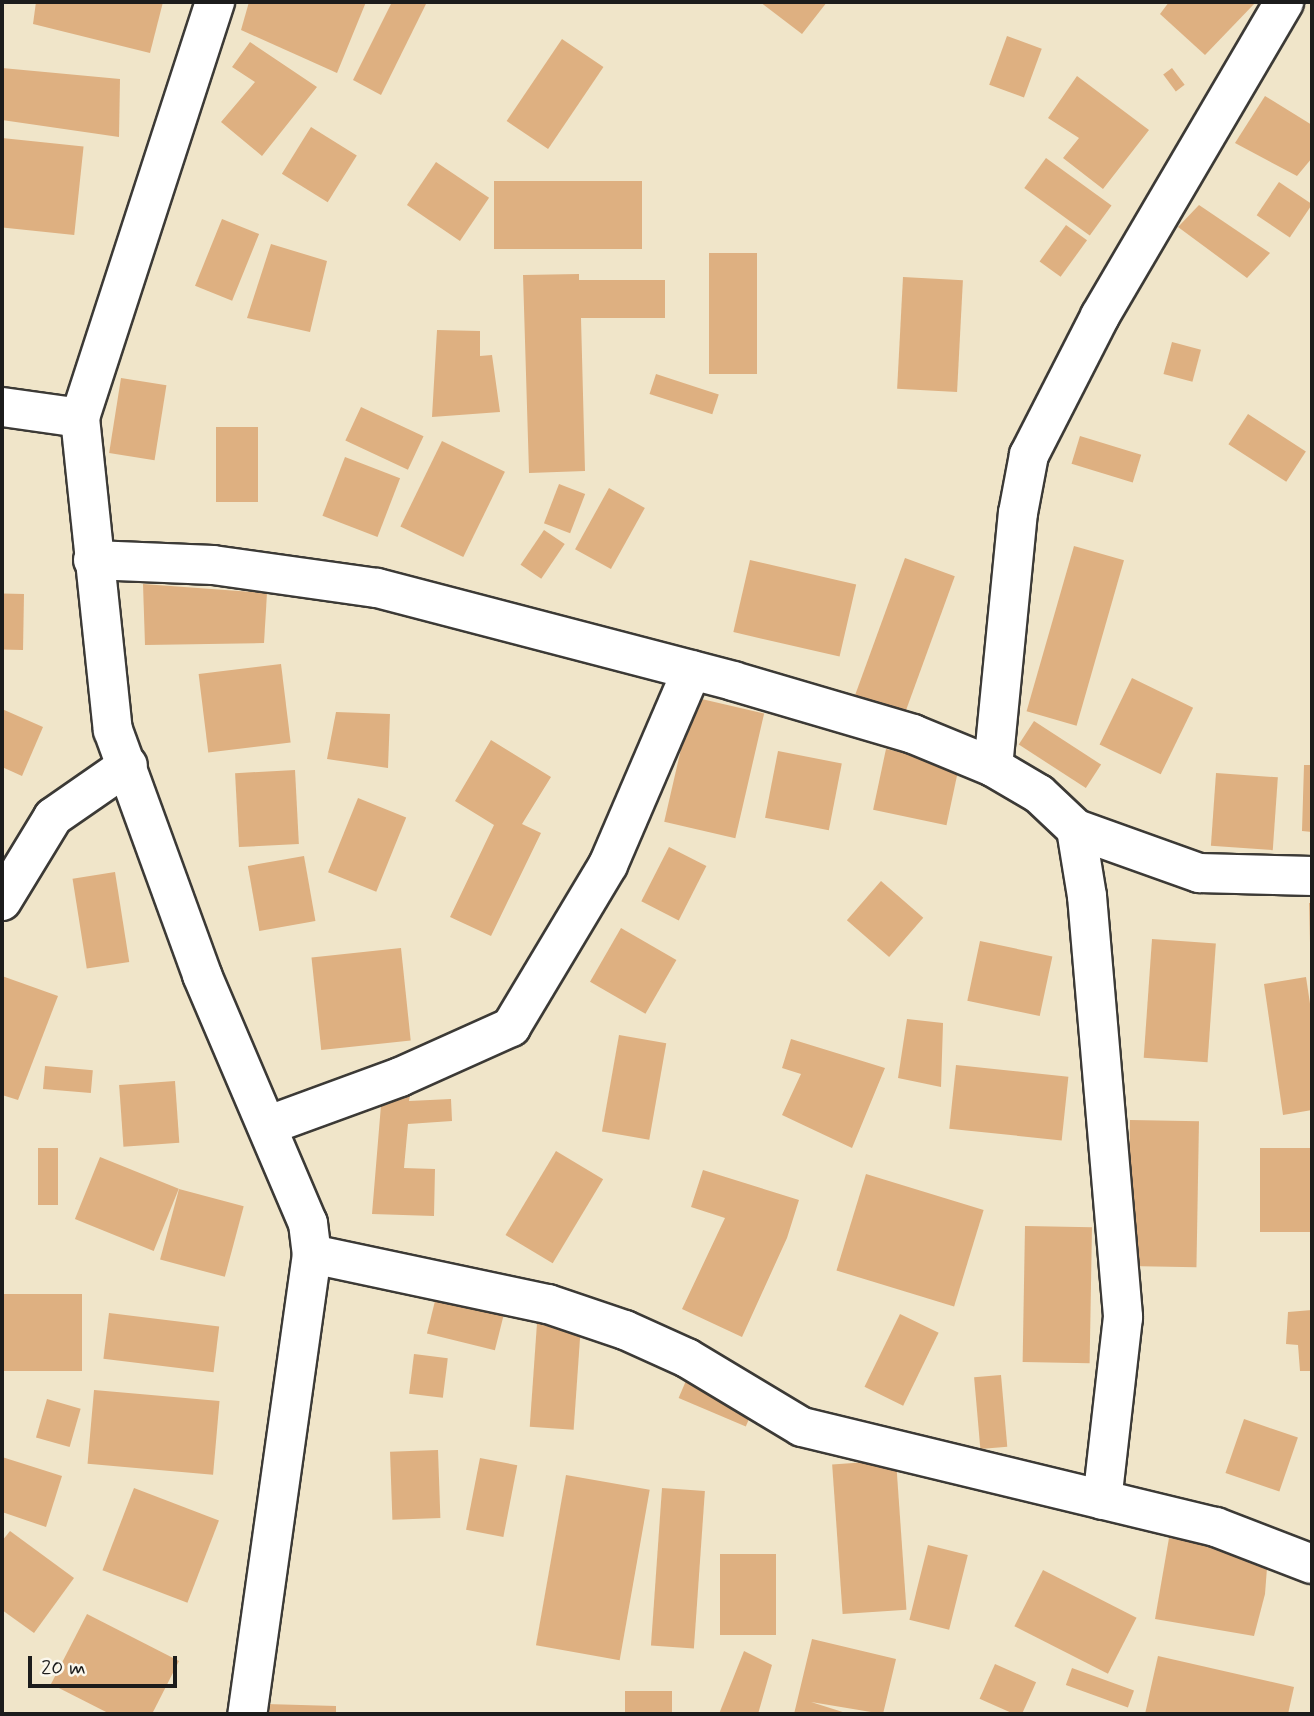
<!DOCTYPE html>
<style>
body{margin:0}
#map{position:relative;width:1314px;height:1716px;overflow:hidden;background:#f0e5c9;font-family:Mynerve,sans-serif}
div>[style]{position:absolute}
.building>*{inset:0;background:#deb081;transform-origin:0 0}
.roads{filter:drop-shadow(2px 0 #3c3a36) drop-shadow(-2px 0 #3c3a36) drop-shadow(0 2px #3c3a36) drop-shadow(0 -2px #3c3a36)}
.minor>*{height:38px;margin:-19px;padding:0 19px;transform-origin:19px;border-radius:19px;background:#fff}
span{translate:-50% -50%;white-space:nowrap;text-align:center;line-height:1.15;-webkit-text-stroke:7px #fbf7ec;paint-order:stroke}
.frame{position:absolute;inset:0;border:4px solid #1c1c1c;pointer-events:none}
.scale{position:absolute;left:28px;top:1656px;width:149px;height:32px;box-sizing:border-box;border:4px solid #1c1c1c;border-top:0;padding-left:9px;font-size:21px;line-height:24px;white-space:nowrap;color:#1c1c1c;-webkit-text-stroke:5px #fbf7ec;paint-order:stroke}
</style>
<div id="map">
<div class="building">
<div style="clip-path:polygon(36px 2px,163px 2px,150px 53px,33px 24px)"></div>
<div style="clip-path:polygon(249px 2px,366px 2px,337px 73px,241px 30px)"></div>
<div style="clip-path:polygon(392px 2px,427px 2px,381px 95px,353px 80px)"></div>
<div style="clip-path:polygon(760px 2px,827px 2px,802px 34px)"></div>
<div style="clip-path:polygon(1169px 2px,1256px 2px,1205px 55px,1160px 14px)"></div>
<div style="left:1007px;top:36px;width:37px;height:52px;rotate:20deg"></div>
<div style="left:562px;top:39px;width:50px;height:99px;rotate:34deg"></div>
<div style="clip-path:polygon(250px 42px,317px 87px,262px 156px,221px 122px,255px 82px,232px 67px)"></div>
<div style="clip-path:polygon(2px 68px,120px 79px,119px 137px,2px 120px)"></div>
<div style="left:1172px;top:68px;width:21px;height:11px;rotate:53deg"></div>
<div style="clip-path:polygon(1077px 76px,1149px 130px,1103px 189px,1063px 158px,1079px 138px,1048px 118px)"></div>
<div style="clip-path:polygon(1265px 96px,1312px 125px,1312px 158px,1297px 176px,1235px 143px)"></div>
<div style="left:311px;top:127px;width:54px;height:55px;rotate:32deg"></div>
<div style="left:2px;top:138px;width:82px;height:89px;rotate:6deg"></div>
<div style="left:1046px;top:158px;width:81px;height:37px;rotate:36deg"></div>
<div style="left:436px;top:162px;width:64px;height:52px;rotate:34deg"></div>
<div style="left:494px;top:181px;width:148px;height:68px"></div>
<div style="left:1279px;top:182px;width:40px;height:40px;rotate:34deg"></div>
<div style="clip-path:polygon(1199px 205px,1270px 253px,1247px 278px,1178px 227px)"></div>
<div style="left:222px;top:219px;width:40px;height:72px;rotate:22deg"></div>
<div style="left:1066px;top:225px;width:26px;height:45px;rotate:36deg"></div>
<div style="clip-path:polygon(271px 244px,327px 261px,310px 332px,247px 318px)"></div>
<div style="left:709px;top:253px;width:48px;height:121px"></div>
<div style="clip-path:polygon(579px 274px,579px 280px,665px 280px,665px 318px,581px 318px,585px 471px,529px 473px,523px 275px)"></div>
<div style="left:903px;top:277px;width:60px;height:112px;rotate:3deg"></div>
<div style="clip-path:polygon(437px 330px,480px 331px,480px 356px,492px 355px,500px 412px,432px 417px)"></div>
<div style="left:1172px;top:342px;width:30px;height:33px;rotate:15deg"></div>
<div style="left:656px;top:374px;width:66px;height:21px;rotate:18deg"></div>
<div style="left:121px;top:378px;width:46px;height:76px;rotate:9deg"></div>
<div style="left:361px;top:407px;width:69px;height:37px;rotate:25deg"></div>
<div style="left:1248px;top:414px;width:69px;height:36px;rotate:33deg"></div>
<div style="left:216px;top:427px;width:42px;height:75px"></div>
<div style="left:1080px;top:436px;width:64px;height:29px;rotate:17deg"></div>
<div style="left:442px;top:441px;width:70px;height:95px;rotate:26deg"></div>
<div style="left:345px;top:457px;width:59px;height:63px;rotate:21deg"></div>
<div style="left:559px;top:484px;width:28px;height:42px;rotate:21deg"></div>
<div style="left:609px;top:488px;width:41px;height:70px;rotate:29deg"></div>
<div style="left:544px;top:530px;width:25px;height:42px;rotate:34deg"></div>
<div style="left:1074px;top:546px;width:52px;height:172px;rotate:16deg"></div>
<div style="left:905px;top:558px;width:53px;height:149px;rotate:20deg"></div>
<div style="left:750px;top:560px;width:109px;height:74px;rotate:13deg"></div>
<div style="clip-path:polygon(143px 584px,267px 593px,264px 643px,145px 645px)"></div>
<div style="left:24px;top:594px;width:56px;height:22px;rotate:91deg"></div>
<div style="left:281px;top:664px;width:79px;height:83px;rotate:83deg"></div>
<div style="left:1132px;top:678px;width:68px;height:74px;rotate:26deg"></div>
<div style="left:693px;top:697px;width:73px;height:128px;rotate:13deg"></div>
<div style="clip-path:polygon(2px 709px,43px 727px,22px 776px,2px 767px)"></div>
<div style="clip-path:polygon(336px 712px,390px 714px,388px 768px,327px 759px)"></div>
<div style="left:1034px;top:721px;width:80px;height:28px;rotate:33deg"></div>
<div style="clip-path:polygon(491px 740px,551px 777px,522px 824px,541px 833px,491px 936px,450px 917px,494px 825px,455px 801px)"></div>
<div style="left:886px;top:749px;width:75px;height:62px;rotate:12deg"></div>
<div style="left:778px;top:751px;width:65px;height:68px;rotate:11deg"></div>
<div style="clip-path:polygon(1304px 765px,1312px 765px,1312px 832px,1302px 831px)"></div>
<div style="left:295px;top:770px;width:74px;height:60px;rotate:87deg"></div>
<div style="left:1216px;top:773px;width:62px;height:73px;rotate:4deg"></div>
<div style="left:358px;top:798px;width:52px;height:80px;rotate:22deg"></div>
<div style="left:669px;top:847px;width:42px;height:61px;rotate:27deg"></div>
<div style="left:304px;top:856px;width:66px;height:57px;rotate:80deg"></div>
<div style="left:115px;top:872px;width:91px;height:43px;rotate:81deg"></div>
<div style="left:881px;top:881px;width:56px;height:52px;rotate:41deg"></div>
<div style="clip-path:polygon(1309px 903px,1312px 903px,1312px 943px,1310px 943px)"></div>
<div style="left:621px;top:928px;width:64px;height:62px;rotate:30deg"></div>
<div style="left:1152px;top:939px;width:64px;height:119px;rotate:4deg"></div>
<div style="left:980px;top:941px;width:74px;height:61px;rotate:12deg"></div>
<div style="left:401px;top:948px;width:93px;height:90px;rotate:84deg"></div>
<div style="clip-path:polygon(2px 976px,58px 996px,18px 1100px,2px 1095px)"></div>
<div style="clip-path:polygon(1306px 977px,1312px 1017px,1312px 1110px,1283px 1115px,1264px 984px)"></div>
<div style="clip-path:polygon(907px 1019px,943px 1023px,941px 1087px,898px 1078px)"></div>
<div style="left:619px;top:1035px;width:48px;height:98px;rotate:10deg"></div>
<div style="clip-path:polygon(791px 1039px,885px 1068px,852px 1148px,782px 1115px,801px 1074px,782px 1068px)"></div>
<div style="left:956px;top:1065px;width:113px;height:64px;rotate:6deg"></div>
<div style="left:45px;top:1066px;width:48px;height:23px;rotate:5deg"></div>
<div style="left:175px;top:1081px;width:62px;height:56px;rotate:86deg"></div>
<div style="clip-path:polygon(382px 1093px,410px 1095px,409px 1101px,451px 1099px,452px 1121px,408px 1124px,404px 1168px,435px 1169px,434px 1216px,372px 1214px)"></div>
<div style="left:1130px;top:1120px;width:69px;height:146px;rotate:1deg"></div>
<div style="left:38px;top:1148px;width:20px;height:57px"></div>
<div style="left:1312px;top:1148px;width:84px;height:52px;rotate:90deg"></div>
<div style="left:556px;top:1151px;width:55px;height:98px;rotate:31deg"></div>
<div style="left:100px;top:1157px;width:85px;height:67px;rotate:22deg"></div>
<div style="clip-path:polygon(703px 1170px,799px 1200px,787px 1238px,742px 1337px,682px 1309px,725px 1218px,691px 1207px)"></div>
<div style="left:866px;top:1174px;width:123px;height:101px;rotate:17deg"></div>
<div style="left:179px;top:1189px;width:67px;height:73px;rotate:15deg"></div>
<div style="left:1025px;top:1226px;width:67px;height:136px;rotate:1deg"></div>
<div style="left:440px;top:1281px;width:70px;height:54px;rotate:14deg"></div>
<div style="left:2px;top:1294px;width:80px;height:77px"></div>
<div style="clip-path:polygon(1312px 1310px,1312px 1371px,1300px 1371px,1298px 1345px,1286px 1344px,1288px 1312px)"></div>
<div style="left:109px;top:1313px;width:111px;height:46px;rotate:7deg"></div>
<div style="left:900px;top:1314px;width:43px;height:81px;rotate:26deg"></div>
<div style="left:537px;top:1323px;width:44px;height:104px;rotate:4deg"></div>
<div style="left:414px;top:1354px;width:34px;height:40px;rotate:7deg"></div>
<div style="left:1001px;top:1375px;width:72px;height:27px;rotate:85deg"></div>
<div style="left:688px;top:1376px;width:73px;height:24px;rotate:23deg"></div>
<div style="left:94px;top:1390px;width:126px;height:74px;rotate:5deg"></div>
<div style="left:47px;top:1399px;width:35px;height:40px;rotate:16deg"></div>
<div style="left:1244px;top:1419px;width:57px;height:57px;rotate:19deg"></div>
<div style="left:438px;top:1450px;width:68px;height:48px;rotate:88deg"></div>
<div style="clip-path:polygon(2px 1457px,62px 1476px,46px 1527px,2px 1512px)"></div>
<div style="left:480px;top:1458px;width:38px;height:73px;rotate:11deg"></div>
<div style="left:896px;top:1460px;width:150px;height:64px;rotate:86deg"></div>
<div style="left:566px;top:1475px;width:85px;height:173px;rotate:10deg"></div>
<div style="left:134px;top:1488px;width:91px;height:88px;rotate:21deg"></div>
<div style="left:662px;top:1488px;width:43px;height:158px;rotate:4deg"></div>
<div style="clip-path:polygon(10px 1531px,74px 1578px,34px 1633px,2px 1610px,2px 1541px)"></div>
<div style="clip-path:polygon(1169px 1538px,1268px 1555px,1265px 1594px,1254px 1636px,1155px 1619px)"></div>
<div style="left:928px;top:1545px;width:41px;height:77px;rotate:14deg"></div>
<div style="left:720px;top:1554px;width:56px;height:81px"></div>
<div style="left:1043px;top:1570px;width:105px;height:63px;rotate:27deg"></div>
<div style="clip-path:polygon(87px 1614px,179px 1661px,152px 1714px,110px 1714px,51px 1684px)"></div>
<div style="clip-path:polygon(812px 1639px,896px 1659px,883px 1714px,811px 1702px,849px 1714px,794px 1714px)"></div>
<div style="clip-path:polygon(744px 1651px,772px 1665px,758px 1714px,719px 1714px)"></div>
<div style="clip-path:polygon(1158px 1656px,1294px 1687px,1288px 1714px,1145px 1714px)"></div>
<div style="left:995px;top:1664px;width:45px;height:38px;rotate:24deg"></div>
<div style="left:1072px;top:1668px;width:66px;height:18px;rotate:20deg"></div>
<div style="left:625px;top:1691px;width:47px;height:23px"></div>
<div style="clip-path:polygon(266px 1704px,336px 1706px,336px 1714px,265px 1714px)"></div>
</div>
<div class="roads">
<div class="minor">
<div style="left:215px;top:2px;width:437px;rotate:108deg"></div>
<div style="left:80px;top:418px;width:314px;rotate:84deg"></div>
<div style="left:113px;top:730px;width:261px;rotate:70deg"></div>
<div style="left:202px;top:975px;width:270px;rotate:66.9deg"></div>
<div style="left:308px;top:1223px;width:31px;rotate:83deg"></div>
<div style="left:312px;top:1254px;width:465px;rotate:98deg"></div>
<div style="left:2px;top:407px;width:79px;rotate:8deg"></div>
<div style="left:93px;top:560px;width:120px;rotate:2.4deg"></div>
<div style="left:213px;top:565px;width:166px;rotate:8deg"></div>
<div style="left:377px;top:588px;width:368px;rotate:14.6deg"></div>
<div style="left:733px;top:681px;width:188px;rotate:16.4deg"></div>
<div style="left:913px;top:734px;width:87px;rotate:22.4deg"></div>
<div style="left:993px;top:767px;width:53px;rotate:30.4deg"></div>
<div style="left:1039px;top:794px;width:51px;rotate:43.4deg"></div>
<div style="left:1076px;top:829px;width:68px;rotate:80.7deg"></div>
<div style="left:1087px;top:896px;width:423px;rotate:85.1deg"></div>
<div style="left:1123px;top:1317px;width:184px;rotate:96.5deg"></div>
<div style="left:993px;top:767px;width:255px;rotate:-84.4deg"></div>
<div style="left:1018px;top:513px;width:59px;rotate:-79.3deg"></div>
<div style="left:1029px;top:455px;width:156px;rotate:-62.9deg"></div>
<div style="left:1100px;top:316px;width:364px;rotate:-59.6deg"></div>
<div style="left:1076px;top:829px;width:131px;rotate:19.7deg"></div>
<div style="left:1199px;top:873px;width:113px;rotate:1.5deg"></div>
<div style="left:2px;top:901px;width:98px;rotate:-58.7deg"></div>
<div style="left:53px;top:817px;width:91px;rotate:-34.7deg"></div>
<div style="left:269px;top:1125px;width:140px;rotate:-20.1deg"></div>
<div style="left:400px;top:1077px;width:122px;rotate:-24.2deg"></div>
<div style="left:511px;top:1027px;width:189px;rotate:-59.1deg"></div>
<div style="left:608px;top:865px;width:212px;rotate:-66.7deg"></div>
<div style="left:312px;top:1254px;width:241px;rotate:12deg"></div>
<div style="left:548px;top:1304px;width:81px;rotate:18.7deg"></div>
<div style="left:625px;top:1330px;width:68px;rotate:24.3deg"></div>
<div style="left:687px;top:1358px;width:134px;rotate:31deg"></div>
<div style="left:802px;top:1427px;width:426px;rotate:13.6deg"></div>
<div style="left:1216px;top:1527px;width:103px;rotate:21.1deg"></div>
</div>
</div>
<div class="frame"></div>
<div class="scale">20 m</div>
</div>
